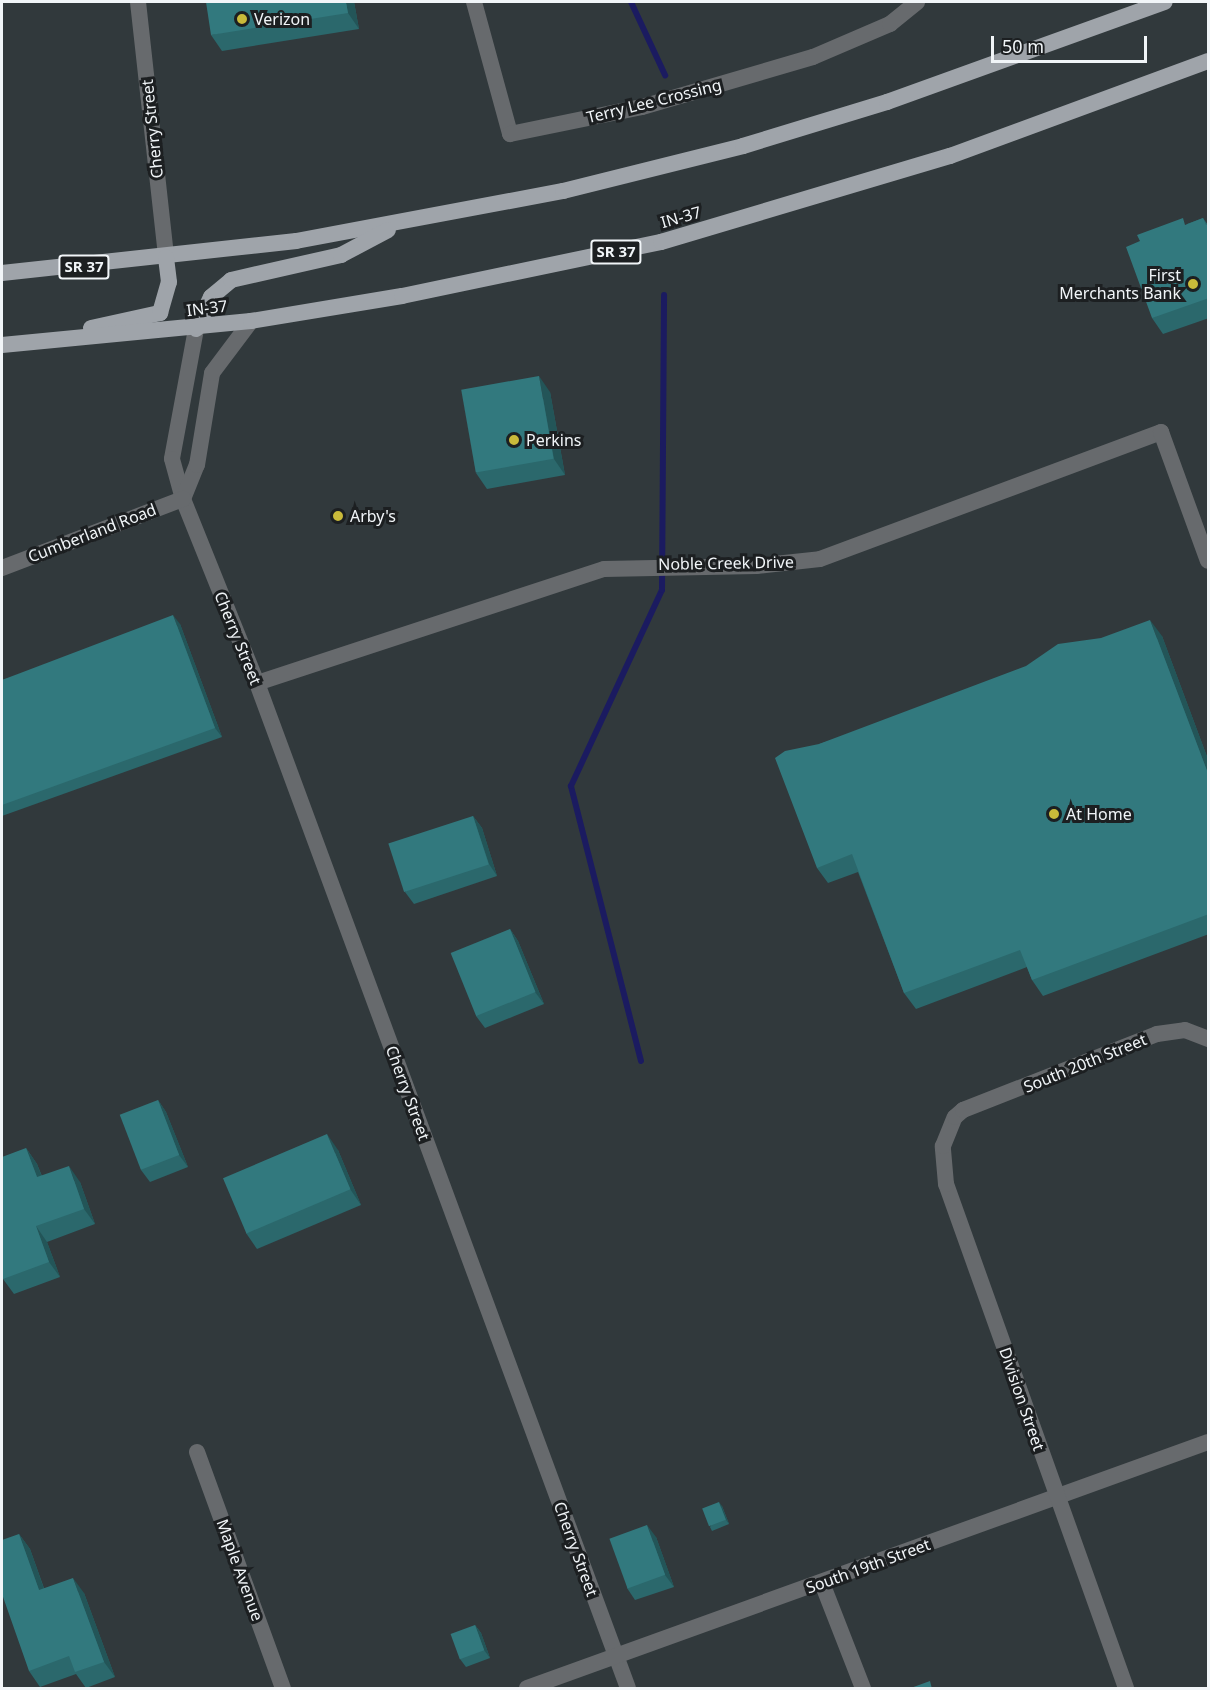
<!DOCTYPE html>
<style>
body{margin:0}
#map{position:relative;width:1210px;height:1690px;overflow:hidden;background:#31393c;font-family:"Noto Sans",sans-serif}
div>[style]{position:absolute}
.stream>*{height:6px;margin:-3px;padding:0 3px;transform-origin:3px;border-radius:3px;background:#1b1b60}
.minor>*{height:16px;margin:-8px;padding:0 8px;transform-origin:8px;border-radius:8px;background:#676a6d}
.trunk>*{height:16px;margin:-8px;padding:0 8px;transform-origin:8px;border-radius:8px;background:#9fa4aa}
.wall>*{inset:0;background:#2b686c}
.shaded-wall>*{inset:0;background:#235558}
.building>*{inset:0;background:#32797e;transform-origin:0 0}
.dots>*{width:16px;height:16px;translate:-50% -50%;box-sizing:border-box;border:3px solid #1c1f21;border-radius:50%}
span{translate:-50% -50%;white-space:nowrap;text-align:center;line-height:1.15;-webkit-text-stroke:6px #1c1f21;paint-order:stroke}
.shield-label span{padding:2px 4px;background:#1c1f21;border:2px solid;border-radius:4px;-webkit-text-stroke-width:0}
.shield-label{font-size:15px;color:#f1f5f8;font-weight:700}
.poi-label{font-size:16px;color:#f1f5f8}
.left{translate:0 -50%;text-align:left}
.right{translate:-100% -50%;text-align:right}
.street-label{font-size:16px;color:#f1f5f8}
.frame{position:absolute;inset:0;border:3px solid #f1f5f8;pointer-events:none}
.scale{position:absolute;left:991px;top:36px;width:156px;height:27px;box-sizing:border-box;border:3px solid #f1f5f8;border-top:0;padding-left:8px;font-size:18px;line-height:21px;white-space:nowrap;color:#f1f5f8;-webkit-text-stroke:4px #1c1f21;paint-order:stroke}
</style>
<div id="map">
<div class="stream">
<div style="left:631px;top:2px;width:81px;rotate:65deg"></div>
<div style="left:641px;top:1061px;width:284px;rotate:-104.3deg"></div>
<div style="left:571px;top:786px;width:216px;rotate:-65.1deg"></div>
<div style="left:662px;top:590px;width:295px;rotate:-89.6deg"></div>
</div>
<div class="minor">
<div style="left:138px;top:2px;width:257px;rotate:83.7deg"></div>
<div style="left:474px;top:2px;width:137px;rotate:74.7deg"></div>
<div style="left:510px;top:134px;width:135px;rotate:-11.6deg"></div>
<div style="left:642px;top:107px;width:178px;rotate:-16.3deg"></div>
<div style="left:813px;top:57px;width:84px;rotate:-23.2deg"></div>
<div style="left:890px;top:24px;width:35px;rotate:-39deg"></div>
<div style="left:196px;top:329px;width:132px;rotate:100.5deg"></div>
<div style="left:172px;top:459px;width:41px;rotate:74.6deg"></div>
<div style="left:183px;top:499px;width:198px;rotate:68.1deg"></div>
<div style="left:257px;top:683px;width:1071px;rotate:69.74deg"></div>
<div style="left:183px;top:499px;width:37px;rotate:-68deg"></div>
<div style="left:197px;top:465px;width:93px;rotate:-80.7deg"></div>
<div style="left:212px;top:373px;width:65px;rotate:-53.1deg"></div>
<div style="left:2px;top:568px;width:194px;rotate:-20.9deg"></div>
<div style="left:257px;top:683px;width:365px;rotate:-18.2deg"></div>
<div style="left:604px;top:569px;width:152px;rotate:-1.1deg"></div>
<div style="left:756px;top:566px;width:64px;rotate:-6.2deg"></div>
<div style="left:820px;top:559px;width:364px;rotate:-20.4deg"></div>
<div style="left:1161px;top:432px;width:137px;rotate:70deg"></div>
<div style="left:197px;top:1452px;width:251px;rotate:70deg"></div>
<div style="left:822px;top:1583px;width:113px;rotate:68.7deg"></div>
<div style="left:527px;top:1688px;width:724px;rotate:-19.86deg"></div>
<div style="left:1126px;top:1688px;width:535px;rotate:-109.65deg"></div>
<div style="left:946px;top:1184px;width:38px;rotate:-95deg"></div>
<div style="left:943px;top:1146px;width:31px;rotate:-68deg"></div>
<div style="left:955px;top:1117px;width:11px;rotate:-41deg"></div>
<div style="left:963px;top:1110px;width:208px;rotate:-21.4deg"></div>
<div style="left:1157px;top:1034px;width:28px;rotate:-8deg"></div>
<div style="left:1185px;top:1030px;width:25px;rotate:21deg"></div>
</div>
<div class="trunk">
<div style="left:2px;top:273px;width:296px;rotate:-6.2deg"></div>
<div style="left:296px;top:241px;width:272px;rotate:-10.6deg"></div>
<div style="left:563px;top:191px;width:186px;rotate:-14deg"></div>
<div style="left:743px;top:146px;width:151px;rotate:-17deg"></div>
<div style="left:887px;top:102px;width:295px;rotate:-19.8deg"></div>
<div style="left:91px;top:328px;width:71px;rotate:-12.3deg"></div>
<div style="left:160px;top:313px;width:32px;rotate:-74deg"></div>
<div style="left:169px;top:282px;width:25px;rotate:-97deg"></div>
<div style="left:196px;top:329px;width:35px;rotate:-65deg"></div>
<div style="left:211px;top:297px;width:26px;rotate:-40deg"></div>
<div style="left:231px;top:280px;width:113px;rotate:-12.8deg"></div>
<div style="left:341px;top:255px;width:53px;rotate:-28deg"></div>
<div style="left:2px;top:345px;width:250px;rotate:-5.5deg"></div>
<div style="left:251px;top:321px;width:153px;rotate:-9.4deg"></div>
<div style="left:402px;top:296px;width:265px;rotate:-11.8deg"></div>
<div style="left:661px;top:242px;width:302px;rotate:-16.6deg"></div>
<div style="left:950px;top:156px;width:275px;rotate:-20.2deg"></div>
</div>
<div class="wall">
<div style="clip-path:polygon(354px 2px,359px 29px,222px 51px,211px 35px)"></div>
<div style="clip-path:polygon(1203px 218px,1208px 225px,1209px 224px,1209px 318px,1163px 334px,1152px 318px,1187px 224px)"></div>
<div style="clip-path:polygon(550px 392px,565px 475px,487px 489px,476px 473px)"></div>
<div style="clip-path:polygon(180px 624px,222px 737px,2px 816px,2px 680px)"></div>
<div style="clip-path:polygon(1162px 636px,1209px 762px,1209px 934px,1043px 996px,1032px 980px,1027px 967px,916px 1009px,904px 993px,858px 872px,828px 883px,817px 868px,819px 744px)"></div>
<div style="clip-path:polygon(473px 816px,482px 828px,497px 876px,414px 904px,405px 892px)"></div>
<div style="clip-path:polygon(510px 929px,518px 941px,544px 1004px,485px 1028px,476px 1016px)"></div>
<div style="clip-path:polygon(158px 1100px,166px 1112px,188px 1167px,150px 1182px,141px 1170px)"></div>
<div style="clip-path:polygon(26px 1148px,37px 1164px,42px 1176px,80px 1182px,95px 1224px,47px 1242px,60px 1277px,14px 1294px,3px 1279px)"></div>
<div style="clip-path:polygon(338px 1150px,361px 1205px,257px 1249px,246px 1233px)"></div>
<div style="clip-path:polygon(722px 1506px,729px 1524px,712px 1531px,710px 1527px)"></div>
<div style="clip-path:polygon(19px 1534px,30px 1549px,44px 1588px,84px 1593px,115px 1677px,86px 1688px,76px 1674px,40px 1687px,29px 1671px)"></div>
<div style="clip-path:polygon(656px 1537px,674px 1587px,635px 1600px,627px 1588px)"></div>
<div style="clip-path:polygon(475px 1625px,481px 1633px,490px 1658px,466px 1667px,460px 1659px)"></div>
</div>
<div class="shaded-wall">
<div style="clip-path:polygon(346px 2px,354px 2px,359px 29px,348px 13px)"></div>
<div style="clip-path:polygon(539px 376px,550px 392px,565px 475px,554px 459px)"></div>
<div style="clip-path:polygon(173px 615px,180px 624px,222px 737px,215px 728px)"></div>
<div style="clip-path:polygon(1150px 620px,1162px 636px,1209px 762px,1209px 776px)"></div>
<div style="clip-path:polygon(473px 816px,482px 828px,497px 876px,489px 864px)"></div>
<div style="clip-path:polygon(510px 929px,518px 941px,544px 1004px,535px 992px)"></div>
<div style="clip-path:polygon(158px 1100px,166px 1112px,188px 1167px,179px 1155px)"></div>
<div style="clip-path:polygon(327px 1134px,338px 1150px,361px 1205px,350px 1189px)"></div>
<div style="clip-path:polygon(26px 1148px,37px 1164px,48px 1193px,37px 1177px)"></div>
<div style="clip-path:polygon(69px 1166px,80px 1182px,95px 1224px,84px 1209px)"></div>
<div style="clip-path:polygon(36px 1226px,47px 1242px,60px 1277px,49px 1262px)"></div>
<div style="clip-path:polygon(719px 1502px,722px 1506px,729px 1524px,726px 1520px)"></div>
<div style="clip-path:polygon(647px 1525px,656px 1537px,674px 1587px,665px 1575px)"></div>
<div style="clip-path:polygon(19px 1534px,30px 1549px,50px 1606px,39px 1590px)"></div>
<div style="clip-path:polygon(73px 1578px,84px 1593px,115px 1677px,104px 1662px)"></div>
<div style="clip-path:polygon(475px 1625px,481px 1633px,490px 1658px,484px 1650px)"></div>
</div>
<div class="building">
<div style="clip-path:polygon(206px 2px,346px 2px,348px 13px,211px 35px)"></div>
<div style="clip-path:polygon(1183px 218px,1185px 225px,1203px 218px,1206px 225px,1209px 224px,1209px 298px,1152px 318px,1126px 247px,1140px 241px,1137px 235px)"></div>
<div style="left:539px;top:376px;width:84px;height:79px;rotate:80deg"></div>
<div style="clip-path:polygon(173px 615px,215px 728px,2px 805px,2px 680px)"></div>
<div style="clip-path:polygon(1150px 620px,1209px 776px,1209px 914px,1032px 980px,1020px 950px,904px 993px,852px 854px,817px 868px,775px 758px,785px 751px,819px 744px,1026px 666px,1058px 644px,1101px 638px)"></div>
<div style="left:473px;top:816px;width:51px;height:89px;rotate:72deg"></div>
<div style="left:510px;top:929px;width:68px;height:64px;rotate:68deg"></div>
<div style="left:158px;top:1100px;width:59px;height:41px;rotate:69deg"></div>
<div style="left:327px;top:1134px;width:60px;height:113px;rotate:67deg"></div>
<div style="clip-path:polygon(26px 1148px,37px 1177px,69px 1166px,84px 1209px,36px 1226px,49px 1262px,3px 1279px,2px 1274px,2px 1157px)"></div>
<div style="left:719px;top:1502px;width:19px;height:18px;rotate:69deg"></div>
<div style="left:647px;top:1525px;width:53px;height:40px;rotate:70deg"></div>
<div style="clip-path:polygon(19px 1534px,39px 1590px,73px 1578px,104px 1662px,75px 1672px,69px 1656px,29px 1671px,2px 1594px,2px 1540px)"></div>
<div style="left:475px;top:1625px;width:27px;height:26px;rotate:70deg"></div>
<div style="clip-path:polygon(930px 1681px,932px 1689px,908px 1689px)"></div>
</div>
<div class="dots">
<div style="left:242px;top:19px;background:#c9ba3a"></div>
<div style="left:1193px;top:284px;background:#c9ba3a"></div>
<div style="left:514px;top:440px;background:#c9ba3a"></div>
<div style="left:338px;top:516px;background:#c9ba3a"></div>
<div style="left:1054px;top:814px;background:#c9ba3a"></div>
</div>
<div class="shield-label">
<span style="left:616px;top:252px">SR 37</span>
<span style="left:84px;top:267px">SR 37</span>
</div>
<div class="poi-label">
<span class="left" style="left:254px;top:19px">Verizon</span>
<span class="right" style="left:1181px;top:284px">First<br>Merchants Bank</span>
<span class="left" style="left:526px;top:440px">Perkins</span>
<span class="left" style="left:350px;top:516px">Arby's</span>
<span class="left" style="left:1066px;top:814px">At Home</span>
</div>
<div class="street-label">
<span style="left:654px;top:101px;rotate:-14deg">Terry Lee Crossing</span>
<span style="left:152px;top:129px;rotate:-96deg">Cherry Street</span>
<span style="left:681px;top:217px;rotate:-16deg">IN-37</span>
<span style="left:207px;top:308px;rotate:-7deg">IN-37</span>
<span style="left:92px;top:533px;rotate:-21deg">Cumberland Road</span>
<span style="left:726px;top:563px;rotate:-1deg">Noble Creek Drive</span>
<span style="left:238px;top:638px;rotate:68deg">Cherry Street</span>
<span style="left:1085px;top:1063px;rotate:-22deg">South 20th Street</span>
<span style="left:408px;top:1093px;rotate:70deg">Cherry Street</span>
<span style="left:1022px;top:1399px;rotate:71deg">Division Street</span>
<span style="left:576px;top:1549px;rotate:70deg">Cherry Street</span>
<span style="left:868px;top:1566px;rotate:-20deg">South 19th Street</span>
<span style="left:240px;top:1570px;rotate:70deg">Maple Avenue</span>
</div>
<div class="frame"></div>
<div class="scale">50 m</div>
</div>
